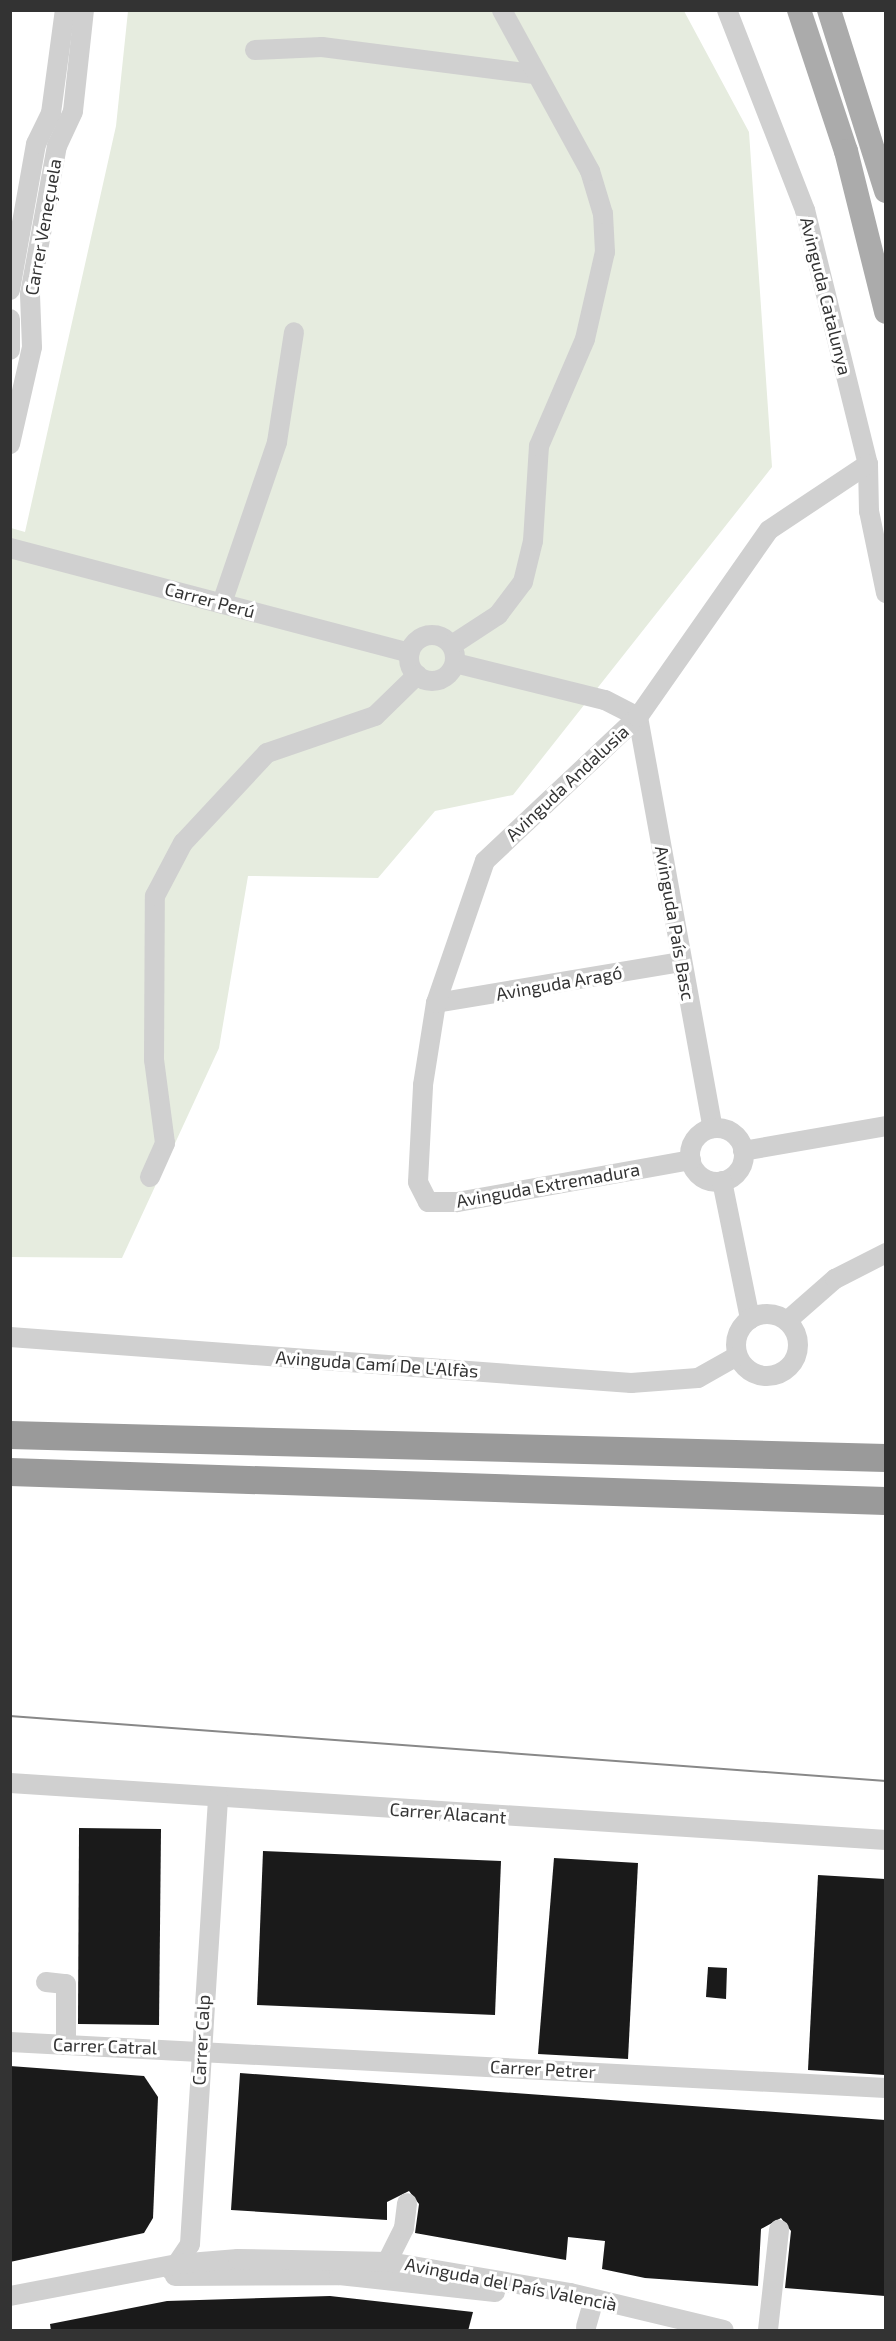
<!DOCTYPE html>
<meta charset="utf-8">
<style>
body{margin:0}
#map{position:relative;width:896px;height:2341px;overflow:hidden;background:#fff;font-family:"Exo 2",sans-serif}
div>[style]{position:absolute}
.green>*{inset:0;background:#e6ecdf}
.building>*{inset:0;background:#1a1a1a}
.minor>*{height:20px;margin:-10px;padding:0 10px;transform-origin:10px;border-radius:10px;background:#d0d0d0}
.minor>.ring{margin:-10px;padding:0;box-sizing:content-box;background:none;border:20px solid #d0d0d0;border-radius:50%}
.major>*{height:24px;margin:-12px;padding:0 12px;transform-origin:12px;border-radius:12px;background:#ababab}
.highway>*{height:28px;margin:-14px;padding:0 14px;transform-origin:14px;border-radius:14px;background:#9a9a9a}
.tram>*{height:1.5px;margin:-0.75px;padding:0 0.75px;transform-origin:0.75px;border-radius:0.75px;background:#888}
span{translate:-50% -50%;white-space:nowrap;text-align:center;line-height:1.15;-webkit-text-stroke:6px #fff;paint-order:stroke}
.street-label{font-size:18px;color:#333}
.frame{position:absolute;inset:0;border:12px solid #333;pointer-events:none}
</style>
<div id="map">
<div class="green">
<i style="clip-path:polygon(128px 11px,684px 11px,749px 132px,772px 467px,513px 795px,435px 811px,378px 878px,248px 876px,219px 1048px,122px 1258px,11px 1257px,11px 528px,25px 532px,116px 126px)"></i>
</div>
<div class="building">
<i style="clip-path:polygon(79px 1828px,161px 1829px,159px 2025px,78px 2024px)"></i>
<i style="clip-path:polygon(263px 1851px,501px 1861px,495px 2015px,257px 2005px)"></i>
<i style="clip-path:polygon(554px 1858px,638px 1863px,628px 2059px,538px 2054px)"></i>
<i style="clip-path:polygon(818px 1875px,885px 1879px,885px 2075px,808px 2070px)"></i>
<i style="clip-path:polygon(708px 1967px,727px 1968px,726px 1999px,706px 1997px)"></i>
<i style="clip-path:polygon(10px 2066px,144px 2076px,158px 2097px,153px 2218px,144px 2233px,10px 2262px)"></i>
<i style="clip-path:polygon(240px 2073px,885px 2120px,885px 2296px,785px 2288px,791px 2231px,781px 2218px,761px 2229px,758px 2286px,645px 2278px,602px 2269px,605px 2241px,568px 2237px,566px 2260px,415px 2233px,419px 2204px,409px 2191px,387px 2202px,387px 2220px,231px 2210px)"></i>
<i style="clip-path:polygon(330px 2296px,473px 2312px,468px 2331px,51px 2331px,50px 2324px,167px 2301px)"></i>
</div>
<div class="minor">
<i style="left:727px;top:10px;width:215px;rotate:68.7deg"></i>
<i style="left:805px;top:210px;width:262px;rotate:76.1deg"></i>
<i style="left:868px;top:464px;width:47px;rotate:88.8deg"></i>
<i style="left:869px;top:511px;width:84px;rotate:78.3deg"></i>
<i style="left:255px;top:50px;width:67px;rotate:-2.6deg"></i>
<i style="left:322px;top:47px;width:214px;rotate:7.3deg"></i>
<i style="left:10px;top:290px;width:148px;rotate:-79.9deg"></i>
<i style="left:36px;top:144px;width:34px;rotate:-64deg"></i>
<i style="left:51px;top:113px;width:104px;rotate:-82.3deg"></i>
<i style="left:10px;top:319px;width:31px;rotate:90deg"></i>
<i style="left:10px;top:444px;width:99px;rotate:-77.2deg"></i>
<i style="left:32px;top:347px;width:53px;rotate:-92.2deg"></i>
<i style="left:30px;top:294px;width:150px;rotate:-79.7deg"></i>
<i style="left:57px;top:146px;width:38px;rotate:-65deg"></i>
<i style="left:73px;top:111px;width:102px;rotate:-83.8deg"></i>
<i style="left:10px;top:548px;width:413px;rotate:14.7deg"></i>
<i style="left:222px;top:603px;width:170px;rotate:-71.1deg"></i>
<i style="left:277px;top:442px;width:111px;rotate:-81.2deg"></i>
<i class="ring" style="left:409px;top:635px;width:26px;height:26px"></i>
<i style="left:452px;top:645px;width:55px;rotate:-33.1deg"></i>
<i style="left:498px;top:615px;width:41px;rotate:-52.9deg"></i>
<i style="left:523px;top:582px;width:42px;rotate:-76.3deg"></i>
<i style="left:533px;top:541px;width:95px;rotate:-86.4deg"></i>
<i style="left:539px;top:446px;width:116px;rotate:-66.7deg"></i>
<i style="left:585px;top:339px;width:89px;rotate:-77.1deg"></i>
<i style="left:605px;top:252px;width:38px;rotate:-93deg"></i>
<i style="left:603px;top:214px;width:45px;rotate:-106.8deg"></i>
<i style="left:590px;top:171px;width:183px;rotate:-118.7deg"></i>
<i style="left:455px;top:663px;width:154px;rotate:13.9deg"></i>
<i style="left:605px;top:700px;width:37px;rotate:27deg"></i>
<i style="left:638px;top:717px;width:418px;rotate:79.7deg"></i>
<i style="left:436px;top:1003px;width:249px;rotate:-9.5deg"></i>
<i class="ring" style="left:690px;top:1128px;width:34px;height:34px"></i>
<i style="left:743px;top:1151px;width:145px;rotate:-9.9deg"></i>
<i style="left:691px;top:1160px;width:238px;rotate:169.8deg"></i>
<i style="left:457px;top:1202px;width:29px;rotate:180deg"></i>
<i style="left:428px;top:1202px;width:22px;rotate:-117deg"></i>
<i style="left:418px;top:1182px;width:97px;rotate:-87deg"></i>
<i style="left:423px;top:1085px;width:83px;rotate:-81deg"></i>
<i style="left:436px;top:1003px;width:150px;rotate:-71deg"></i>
<i style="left:485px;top:861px;width:210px;rotate:-43.3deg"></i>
<i style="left:638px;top:717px;width:228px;rotate:-55deg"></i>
<i style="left:769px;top:530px;width:119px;rotate:-33.7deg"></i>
<i style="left:150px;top:1177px;width:37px;rotate:-66deg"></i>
<i style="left:165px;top:1143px;width:84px;rotate:-97.5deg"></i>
<i style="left:154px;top:1060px;width:164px;rotate:-89.7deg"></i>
<i style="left:155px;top:896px;width:60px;rotate:-62.2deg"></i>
<i style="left:183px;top:843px;width:123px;rotate:-47deg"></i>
<i style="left:267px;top:753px;width:114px;rotate:-18.9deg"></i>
<i style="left:375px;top:716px;width:59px;rotate:-44.3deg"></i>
<i style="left:722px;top:1181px;width:141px;rotate:78.5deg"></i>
<i class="ring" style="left:736px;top:1314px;width:42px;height:42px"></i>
<i style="left:787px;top:1321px;width:64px;rotate:-41.2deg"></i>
<i style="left:835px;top:1279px;width:57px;rotate:-27deg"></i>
<i style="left:10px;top:1337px;width:623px;rotate:4.24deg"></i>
<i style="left:631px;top:1383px;width:67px;rotate:-4.3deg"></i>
<i style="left:698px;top:1378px;width:45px;rotate:-29.4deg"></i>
<i style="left:10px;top:1783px;width:878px;rotate:3.72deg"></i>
<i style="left:46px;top:1982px;width:20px;rotate:6deg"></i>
<i style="left:66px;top:1984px;width:61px;rotate:90deg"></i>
<i style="left:10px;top:2042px;width:877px;rotate:3.01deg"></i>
<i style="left:383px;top:2270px;width:47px;rotate:-63.4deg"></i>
<i style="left:404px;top:2228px;width:25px;rotate:-83deg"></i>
<i style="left:172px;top:2271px;width:32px;rotate:-56deg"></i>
<i style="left:190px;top:2244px;width:448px;rotate:-86.4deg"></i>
<i style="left:175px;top:2276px;width:164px;rotate:-0.3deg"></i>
<i style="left:339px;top:2275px;width:157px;rotate:6.2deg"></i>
<i style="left:10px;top:2296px;width:170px;rotate:-10.8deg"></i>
<i style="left:177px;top:2264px;width:61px;rotate:-4.7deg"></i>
<i style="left:238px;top:2259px;width:151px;rotate:1.1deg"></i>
<i style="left:389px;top:2262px;width:184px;rotate:9.7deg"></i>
<i style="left:570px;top:2293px;width:158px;rotate:13.5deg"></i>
<i style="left:586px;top:2327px;width:18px;rotate:-74deg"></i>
<i style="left:768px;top:2330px;width:101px;rotate:-83.7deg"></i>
</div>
<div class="major">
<i style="left:799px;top:10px;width:149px;rotate:71.6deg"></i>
<i style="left:846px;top:151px;width:166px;rotate:76deg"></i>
<i style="left:829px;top:10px;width:190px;rotate:72.5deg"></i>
</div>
<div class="highway">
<i style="left:10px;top:1435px;width:876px;rotate:1.5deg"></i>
<i style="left:10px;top:1472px;width:876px;rotate:1.9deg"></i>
</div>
<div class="tram">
<i style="left:10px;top:1716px;width:878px;rotate:4.24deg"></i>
</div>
<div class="street-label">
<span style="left:43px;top:227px;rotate:-80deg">Carrer Veneçuela</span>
<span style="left:826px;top:296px;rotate:76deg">Avinguda Catalunya</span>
<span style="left:210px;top:600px;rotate:15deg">Carrer Perú</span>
<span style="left:567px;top:783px;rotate:-43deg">Avinguda Andalusia</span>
<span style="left:675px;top:923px;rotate:80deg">Avinguda País Basc</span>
<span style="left:559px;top:983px;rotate:-10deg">Avinguda Aragó</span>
<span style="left:548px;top:1185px;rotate:-10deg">Avinguda Extremadura</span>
<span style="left:377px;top:1364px;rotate:4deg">Avinguda Camí De L'Alfàs</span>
<span style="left:448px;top:1813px;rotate:4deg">Carrer Alacant</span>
<span style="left:201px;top:2040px;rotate:-87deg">Carrer Calp</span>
<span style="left:105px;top:2046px;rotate:2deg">Carrer Catral</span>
<span style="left:543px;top:2069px;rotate:3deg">Carrer Petrer</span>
<span style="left:511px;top:2284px;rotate:11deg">Avinguda del País Valencià</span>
</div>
<div class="frame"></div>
</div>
